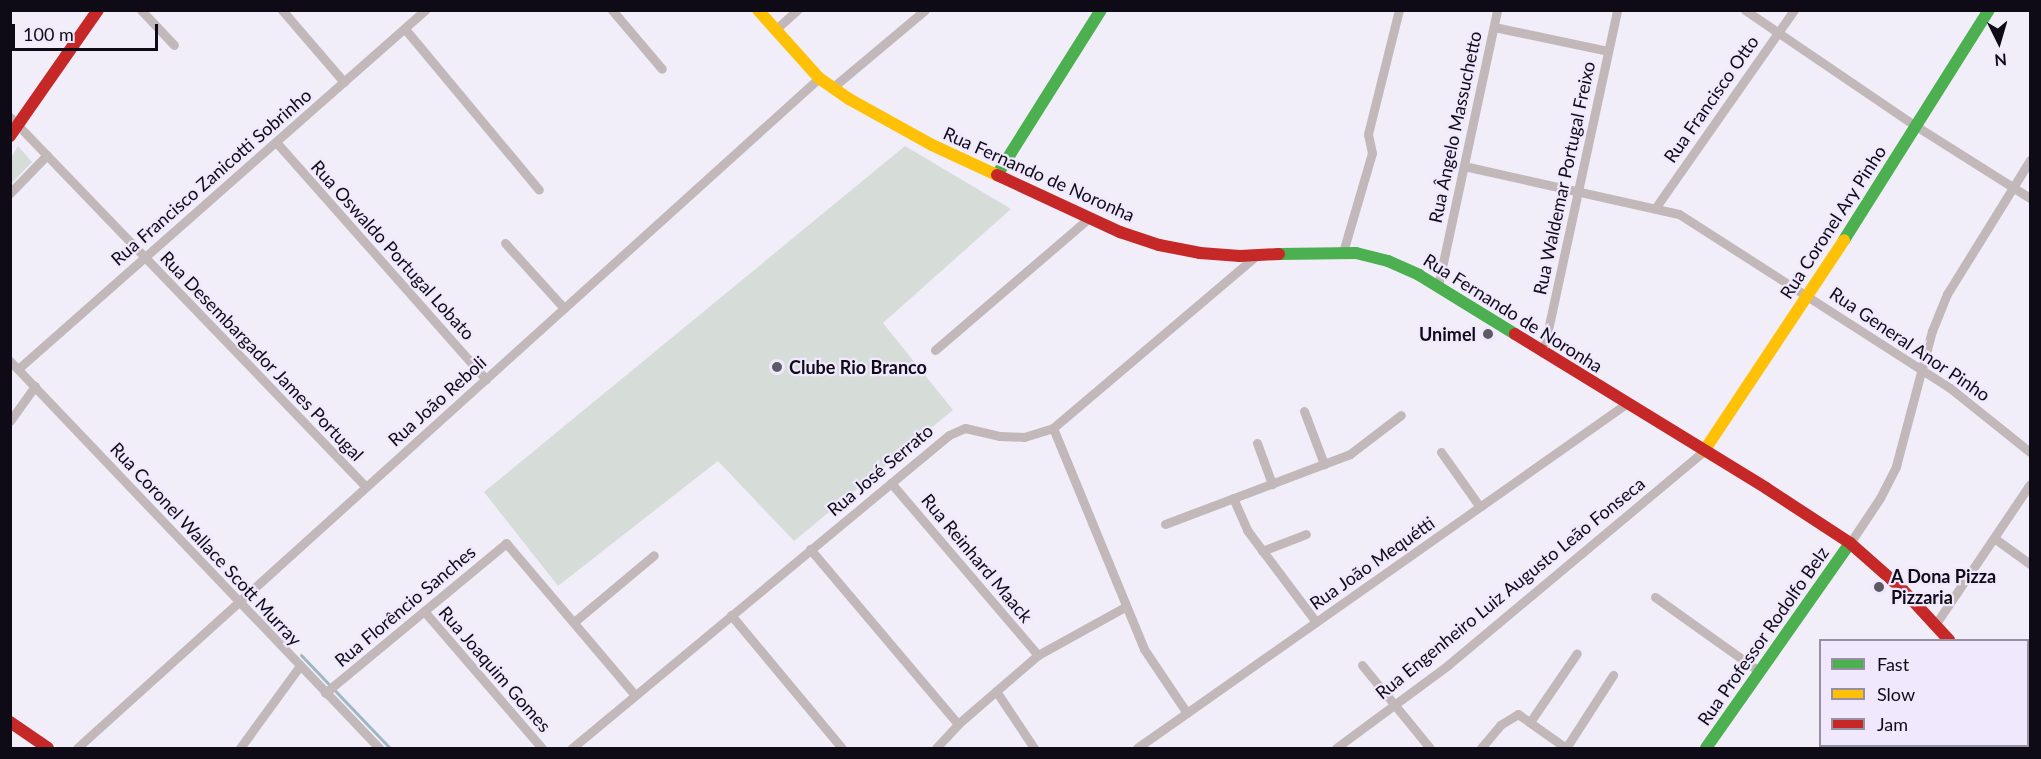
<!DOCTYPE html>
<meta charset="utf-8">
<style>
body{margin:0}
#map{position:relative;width:2041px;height:759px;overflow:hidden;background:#f1eef9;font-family:Lato,sans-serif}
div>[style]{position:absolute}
.green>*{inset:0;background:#d6ddd9}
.stream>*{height:3px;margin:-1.5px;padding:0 1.5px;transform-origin:1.5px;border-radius:1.5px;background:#9fb7c2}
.street>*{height:9px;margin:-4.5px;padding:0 4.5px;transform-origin:4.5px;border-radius:4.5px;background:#c3b8b9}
.fast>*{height:12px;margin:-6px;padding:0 6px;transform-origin:6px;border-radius:6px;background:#4caf50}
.slow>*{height:12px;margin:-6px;padding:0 6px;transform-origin:6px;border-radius:6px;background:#ffc107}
.jam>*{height:12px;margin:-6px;padding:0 6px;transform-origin:6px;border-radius:6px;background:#c62828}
.dots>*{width:16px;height:16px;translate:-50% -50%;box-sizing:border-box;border:3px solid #f0e9fe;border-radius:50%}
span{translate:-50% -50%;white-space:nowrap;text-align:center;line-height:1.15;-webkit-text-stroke:4.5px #f0e9fe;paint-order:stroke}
.street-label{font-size:18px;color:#0f0b16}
.poi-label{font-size:18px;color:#0f0b16;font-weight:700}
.right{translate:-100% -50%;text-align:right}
.left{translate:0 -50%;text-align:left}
.frame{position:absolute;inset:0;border:12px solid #0f0b16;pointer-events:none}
.legend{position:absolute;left:1819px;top:639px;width:210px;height:108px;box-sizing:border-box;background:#f0e9fe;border:2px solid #9690a1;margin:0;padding:8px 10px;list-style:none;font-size:18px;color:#0f0b16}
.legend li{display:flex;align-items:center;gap:12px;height:30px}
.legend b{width:30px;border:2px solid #9690a1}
.north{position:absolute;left:1969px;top:12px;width:60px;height:60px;-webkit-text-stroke:4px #f0e9fe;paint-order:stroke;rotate:175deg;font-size:16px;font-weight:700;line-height:24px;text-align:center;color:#0f0b16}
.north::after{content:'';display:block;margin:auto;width:21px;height:27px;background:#0f0b16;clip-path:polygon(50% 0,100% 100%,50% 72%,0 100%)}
.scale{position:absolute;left:12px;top:24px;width:146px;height:27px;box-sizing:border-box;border:3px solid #0f0b16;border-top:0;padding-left:8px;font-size:18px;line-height:21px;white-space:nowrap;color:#0f0b16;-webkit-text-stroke:4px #f0e9fe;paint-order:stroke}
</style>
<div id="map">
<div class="green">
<i style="clip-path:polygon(18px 146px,32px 162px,11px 184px,11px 158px)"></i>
<i style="clip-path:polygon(905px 146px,1011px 209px,883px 323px,953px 410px,794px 541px,718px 461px,558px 586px,484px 492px)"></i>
</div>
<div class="stream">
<i style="left:301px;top:655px;width:129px;rotate:46.3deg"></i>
</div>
<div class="street">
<i style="left:141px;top:10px;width:48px;rotate:46.7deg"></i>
<i style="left:282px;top:10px;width:95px;rotate:49.3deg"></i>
<i style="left:612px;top:10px;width:77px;rotate:49.7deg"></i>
<i style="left:1745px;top:10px;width:207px;rotate:34.2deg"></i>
<i style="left:1916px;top:126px;width:135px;rotate:32.3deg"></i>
<i style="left:1494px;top:27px;width:116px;rotate:11.9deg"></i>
<i style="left:405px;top:29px;width:209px;rotate:50.2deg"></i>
<i style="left:775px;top:30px;width:30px;rotate:-42deg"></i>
<i style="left:832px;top:88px;width:121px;rotate:-40deg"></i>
<i style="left:10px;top:117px;width:513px;rotate:46.1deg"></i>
<i style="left:276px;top:142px;width:317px;rotate:48.5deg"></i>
<i style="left:1464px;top:166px;width:220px;rotate:12.6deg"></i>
<i style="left:1679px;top:214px;width:322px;rotate:32.7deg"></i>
<i style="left:1950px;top:388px;width:102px;rotate:38.7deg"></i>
<i style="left:10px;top:193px;width:53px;rotate:-45.8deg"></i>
<i style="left:1656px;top:207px;width:241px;rotate:-55deg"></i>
<i style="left:505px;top:243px;width:88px;rotate:47.8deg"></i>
<i style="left:1343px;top:252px;width:103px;rotate:-73.7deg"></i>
<i style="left:1372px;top:153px;width:19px;rotate:-102deg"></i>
<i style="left:1368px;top:134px;width:128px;rotate:-76deg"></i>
<i style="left:1438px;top:286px;width:282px;rotate:-77.9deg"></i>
<i style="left:935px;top:350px;width:203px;rotate:-40.6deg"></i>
<i style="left:1543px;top:353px;width:351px;rotate:-77.8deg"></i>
<i style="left:10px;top:361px;width:535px;rotate:46.36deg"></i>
<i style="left:18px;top:369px;width:543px;rotate:-41.41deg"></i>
<i style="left:1304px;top:411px;width:57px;rotate:69.3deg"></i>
<i style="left:10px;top:421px;width:43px;rotate:-54.5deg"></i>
<i style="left:1053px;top:428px;width:239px;rotate:67.6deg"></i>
<i style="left:1144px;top:649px;width:77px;rotate:56.1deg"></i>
<i style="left:1257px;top:443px;width:44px;rotate:69.9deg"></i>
<i style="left:1441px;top:452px;width:67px;rotate:54.7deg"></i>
<i style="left:891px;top:483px;width:226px;rotate:49.5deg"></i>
<i style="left:1233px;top:498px;width:35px;rotate:66deg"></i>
<i style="left:1247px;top:530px;width:115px;rotate:53.1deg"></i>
<i style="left:1165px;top:524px;width:198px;rotate:-20.7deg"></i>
<i style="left:1350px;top:454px;width:64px;rotate:-37.4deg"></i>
<i style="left:1994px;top:538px;width:44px;rotate:35.8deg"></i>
<i style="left:1850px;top:543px;width:54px;rotate:-56.3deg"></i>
<i style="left:1880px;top:498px;width:36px;rotate:-63deg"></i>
<i style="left:1896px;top:466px;width:140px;rotate:-75.1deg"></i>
<i style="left:1932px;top:331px;width:40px;rotate:-68deg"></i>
<i style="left:1947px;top:294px;width:158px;rotate:-58.2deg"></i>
<i style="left:810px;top:549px;width:229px;rotate:49.8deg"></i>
<i style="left:1262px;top:551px;width:47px;rotate:-21.1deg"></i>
<i style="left:1655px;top:597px;width:129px;rotate:35.5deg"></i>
<i style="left:424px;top:611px;width:181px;rotate:49.3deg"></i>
<i style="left:731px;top:615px;width:173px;rotate:50.2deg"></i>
<i style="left:574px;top:622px;width:104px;rotate:-39.9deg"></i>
<i style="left:1935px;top:625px;width:170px;rotate:-56deg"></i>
<i style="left:1362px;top:665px;width:107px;rotate:50.7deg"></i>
<i style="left:996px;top:691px;width:69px;rotate:56.3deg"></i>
<i style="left:325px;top:693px;width:235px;rotate:-39.6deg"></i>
<i style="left:506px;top:543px;width:199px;rotate:49.7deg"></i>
<i style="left:1530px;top:722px;width:83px;rotate:-55.7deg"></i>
<i style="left:1962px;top:746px;width:4px;rotate:34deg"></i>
<i style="left:77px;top:748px;width:1000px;rotate:-42.08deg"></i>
<i style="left:240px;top:748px;width:100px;rotate:-53.9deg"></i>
<i style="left:572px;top:748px;width:490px;rotate:-39.7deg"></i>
<i style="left:949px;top:435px;width:17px;rotate:-24deg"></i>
<i style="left:965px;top:428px;width:35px;rotate:13deg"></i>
<i style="left:999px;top:436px;width:25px;rotate:2deg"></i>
<i style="left:1024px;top:437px;width:30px;rotate:-17deg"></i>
<i style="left:1053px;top:428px;width:267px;rotate:-40.3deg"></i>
<i style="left:936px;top:748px;width:33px;rotate:-47deg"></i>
<i style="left:958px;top:724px;width:106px;rotate:-40.8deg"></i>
<i style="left:1038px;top:655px;width:99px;rotate:-28.9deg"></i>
<i style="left:1137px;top:748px;width:598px;rotate:-35.13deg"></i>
<i style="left:1336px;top:748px;width:139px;rotate:-36.5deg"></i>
<i style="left:1448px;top:665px;width:334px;rotate:-39.9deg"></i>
<i style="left:1481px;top:748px;width:30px;rotate:-50deg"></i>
<i style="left:1500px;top:725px;width:21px;rotate:-31deg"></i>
<i style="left:1518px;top:714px;width:59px;rotate:35.3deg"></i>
<i style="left:1566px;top:748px;width:87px;rotate:-57.2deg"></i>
<i style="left:1938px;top:748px;width:3px;rotate:-45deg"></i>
</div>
<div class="fast">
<i style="left:997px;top:175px;width:195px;rotate:-57.8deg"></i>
<i style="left:1844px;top:240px;width:272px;rotate:-57.8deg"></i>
<i style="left:1279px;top:254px;width:77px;rotate:-0.7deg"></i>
<i style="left:1356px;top:253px;width:33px;rotate:14deg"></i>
<i style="left:1388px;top:261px;width:34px;rotate:24deg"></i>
<i style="left:1419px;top:275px;width:113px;rotate:31.6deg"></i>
<i style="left:1706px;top:748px;width:251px;rotate:-54.9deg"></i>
</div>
<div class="slow">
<i style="left:758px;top:10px;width:91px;rotate:48.1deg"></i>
<i style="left:819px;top:78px;width:37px;rotate:35deg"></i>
<i style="left:849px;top:99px;width:95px;rotate:29deg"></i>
<i style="left:932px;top:145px;width:72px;rotate:24.8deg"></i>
<i style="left:1704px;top:451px;width:253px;rotate:-56.4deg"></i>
</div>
<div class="jam">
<i style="left:10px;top:136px;width:154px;rotate:-55.1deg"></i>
<i style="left:997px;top:175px;width:136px;rotate:24.9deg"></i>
<i style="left:1120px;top:232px;width:41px;rotate:18.4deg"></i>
<i style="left:1159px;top:245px;width:42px;rotate:11deg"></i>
<i style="left:1200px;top:253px;width:40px;rotate:4.3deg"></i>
<i style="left:1240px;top:256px;width:39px;rotate:-3deg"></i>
<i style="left:1515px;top:334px;width:294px;rotate:31.5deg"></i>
<i style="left:1766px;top:488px;width:100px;rotate:33.2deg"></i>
<i style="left:1850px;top:543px;width:68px;rotate:41.4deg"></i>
<i style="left:1901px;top:588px;width:71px;rotate:47.3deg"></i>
<i style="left:10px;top:722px;width:46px;rotate:34.4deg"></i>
<i style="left:2028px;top:731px;width:4px;rotate:56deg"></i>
</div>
<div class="dots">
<i style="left:1488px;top:334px;background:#5e5a65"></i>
<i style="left:777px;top:367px;background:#5e5a65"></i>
<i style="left:1879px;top:587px;background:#5e5a65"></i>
</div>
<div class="street-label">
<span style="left:1711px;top:99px;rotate:-55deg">Rua Francisco Otto</span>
<span style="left:1455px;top:127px;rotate:-78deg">Rua Ângelo Massuchetto</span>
<span style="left:1039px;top:174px;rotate:24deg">Rua Fernando de Noronha</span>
<span style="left:211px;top:177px;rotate:-41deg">Rua Francisco Zanicotti Sobrinho</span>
<span style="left:1564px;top:178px;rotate:-78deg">Rua Waldemar Portugal Freixo</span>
<span style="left:1833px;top:222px;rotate:-57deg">Rua Coronel Ary Pinho</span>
<span style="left:393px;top:250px;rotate:48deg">Rua Oswaldo Portugal Lobato</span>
<span style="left:1513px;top:313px;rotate:32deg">Rua Fernando de Noronha</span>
<span style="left:1910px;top:344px;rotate:34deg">Rua General Anor Pinho</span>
<span style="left:262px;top:356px;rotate:46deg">Rua Desembargador James Portugal</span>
<span style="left:437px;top:401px;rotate:-42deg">Rua João Reboli</span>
<span style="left:880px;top:470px;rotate:-40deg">Rua José Serrato</span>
<span style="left:206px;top:544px;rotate:47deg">Rua Coronel Wallace Scott Murray</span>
<span style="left:977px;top:558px;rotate:50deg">Rua Reinhard Maack</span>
<span style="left:1372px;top:563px;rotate:-35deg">Rua João Mequétti</span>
<span style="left:1510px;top:588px;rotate:-39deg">Rua Engenheiro Luiz Augusto Leão Fonseca</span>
<span style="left:405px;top:606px;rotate:-40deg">Rua Florêncio Sanches</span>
<span style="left:1763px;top:636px;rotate:-55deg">Rua Professor Rodolfo Belz</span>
<span style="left:495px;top:669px;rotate:49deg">Rua Joaquim Gomes</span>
</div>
<div class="poi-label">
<span class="right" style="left:1476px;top:334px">Unimel</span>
<span class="left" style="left:789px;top:367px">Clube Rio Branco</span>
<span class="left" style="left:1891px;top:587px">A Dona Pizza<br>Pizzaria</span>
</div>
<div class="frame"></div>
<ul class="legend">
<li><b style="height:8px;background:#4caf50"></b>Fast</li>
<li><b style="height:8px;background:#ffc107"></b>Slow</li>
<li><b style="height:8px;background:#c62828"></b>Jam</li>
</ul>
<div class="north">N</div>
<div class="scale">100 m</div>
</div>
